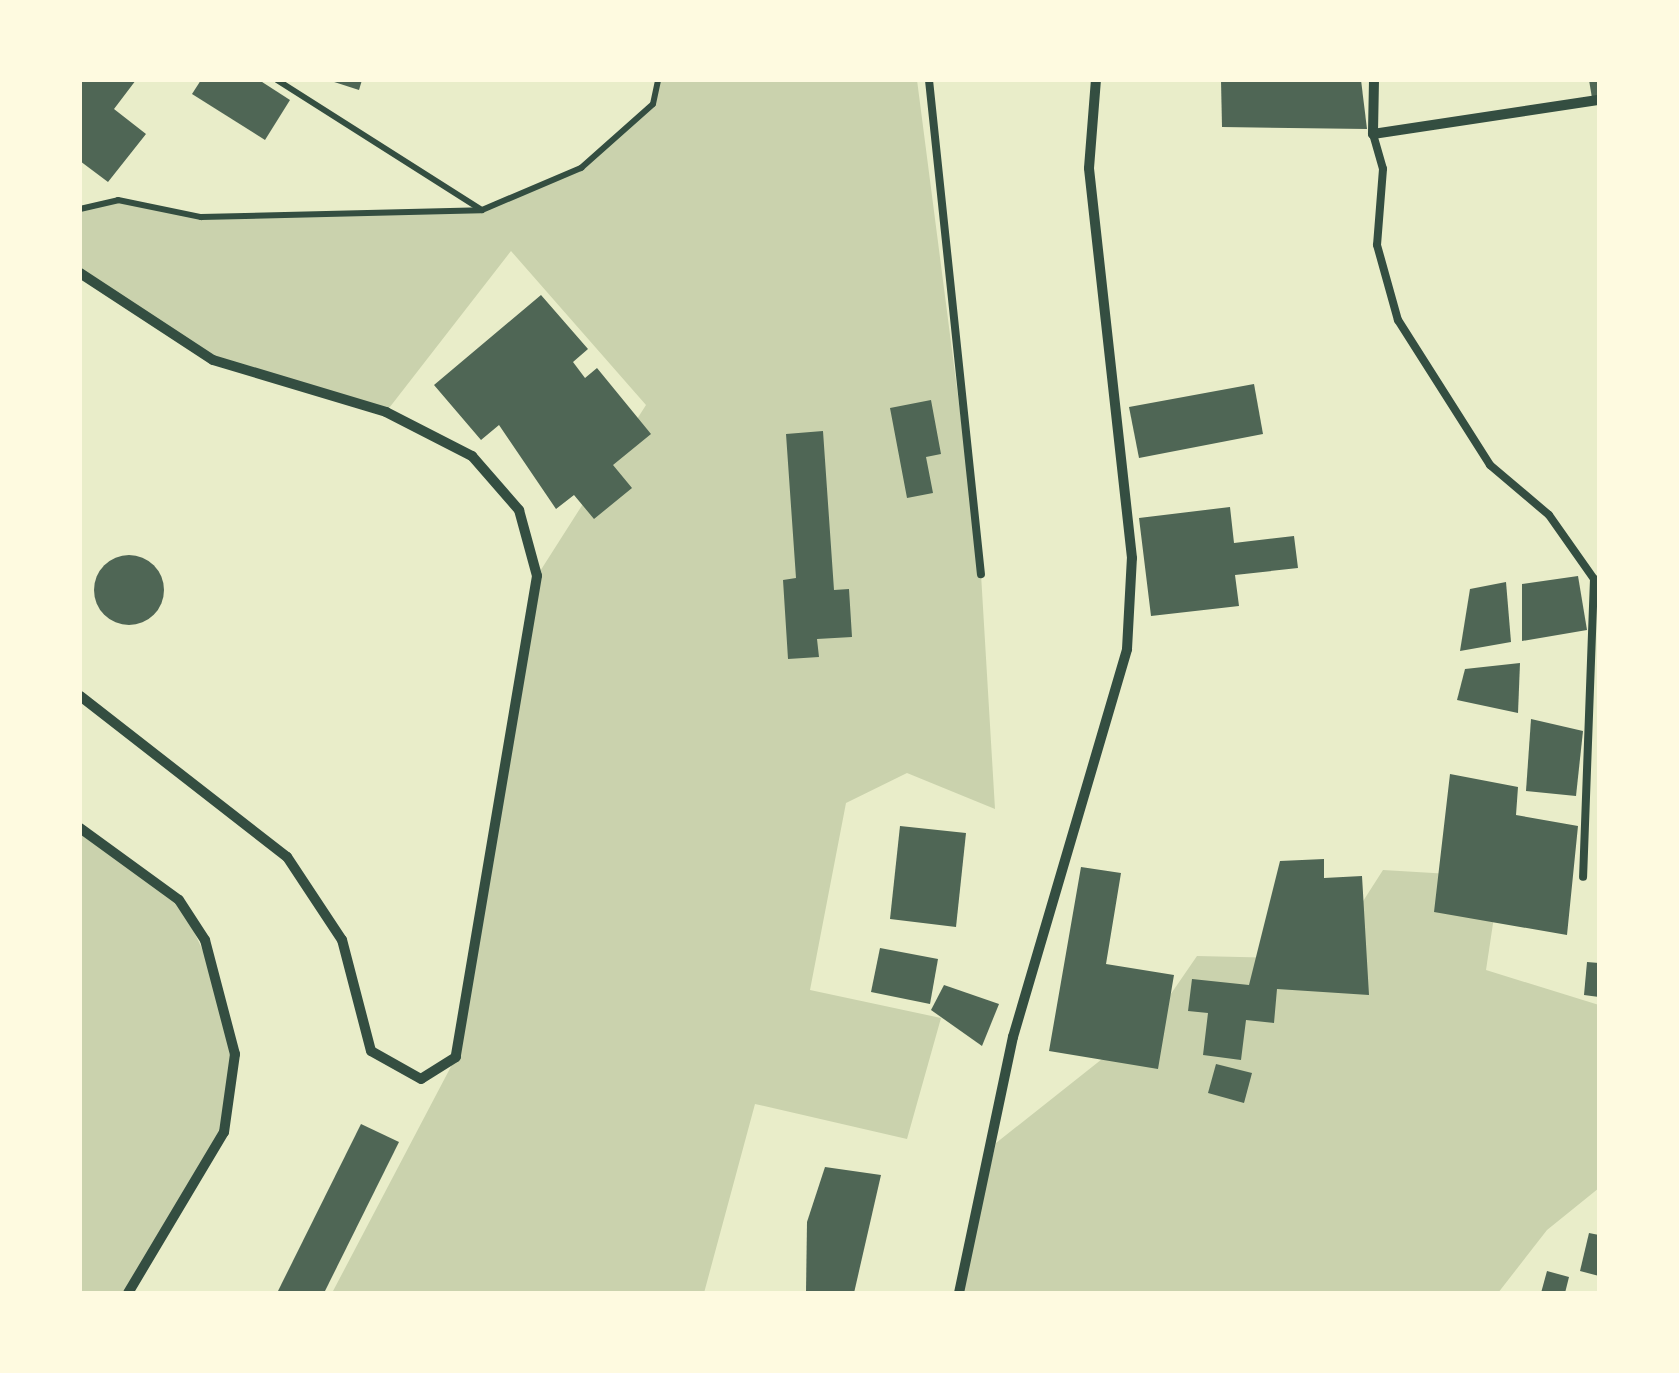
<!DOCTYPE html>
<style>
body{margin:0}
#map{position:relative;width:1679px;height:1373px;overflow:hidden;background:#e9edc9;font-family:"Crimson Pro",serif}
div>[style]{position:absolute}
.green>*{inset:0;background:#cad2ad}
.building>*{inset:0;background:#4f6655}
.round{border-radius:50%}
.path>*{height:6px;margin:-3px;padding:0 3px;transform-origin:3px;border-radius:3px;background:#344e41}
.service>*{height:8px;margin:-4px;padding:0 4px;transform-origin:4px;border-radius:4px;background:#344e41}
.minor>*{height:10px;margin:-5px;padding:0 5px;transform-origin:5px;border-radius:5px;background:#344e41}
span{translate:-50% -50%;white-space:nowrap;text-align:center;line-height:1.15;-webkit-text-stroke:9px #fefae0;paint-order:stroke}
.frame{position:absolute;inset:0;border:82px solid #fefae0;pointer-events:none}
</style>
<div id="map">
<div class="green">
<i style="clip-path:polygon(658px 80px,917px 80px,981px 574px,995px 809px,907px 773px,846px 803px,810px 990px,941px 1018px,907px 1139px,755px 1104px,704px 1293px,332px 1293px,456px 1057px,537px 576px,646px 405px,511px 251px,386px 412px,213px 360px,80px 273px,80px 209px,118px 200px,201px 217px,482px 210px,581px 168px,652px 105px)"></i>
<i style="clip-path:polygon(80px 828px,179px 900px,220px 987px,235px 1054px,224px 1132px,128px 1293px,80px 1293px)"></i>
<i style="clip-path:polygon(1383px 870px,1500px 877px,1486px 970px,1599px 1005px,1599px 1188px,1547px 1230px,1498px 1293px,959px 1293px,996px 1143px,1155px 1017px,1197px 956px,1326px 959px)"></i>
</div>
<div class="building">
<i style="clip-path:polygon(80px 80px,136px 80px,114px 109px,146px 134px,108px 182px,80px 161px)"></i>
<i style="clip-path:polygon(201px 80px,259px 80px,290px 100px,265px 140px,192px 94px)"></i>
<i style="clip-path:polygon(328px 80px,362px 80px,359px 90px)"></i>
<i style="clip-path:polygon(1221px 80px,1361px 80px,1367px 129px,1222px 127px)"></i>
<i style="clip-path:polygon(1589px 80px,1599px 80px,1599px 97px,1592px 98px)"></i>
<i style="clip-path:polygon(541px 295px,588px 349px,573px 362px,585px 378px,597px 368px,651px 434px,613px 465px,632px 488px,594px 519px,574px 495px,556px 509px,499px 425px,481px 440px,434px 385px)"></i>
<i style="clip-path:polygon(1254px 384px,1263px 434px,1139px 458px,1129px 407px)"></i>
<i style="clip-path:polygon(931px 400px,941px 454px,926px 457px,933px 493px,907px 498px,890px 408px)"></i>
<i style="clip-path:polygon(823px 431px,834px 590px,849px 589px,852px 637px,817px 639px,819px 657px,788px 659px,783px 580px,796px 578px,786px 434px)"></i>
<i style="clip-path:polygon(1230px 507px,1234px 543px,1294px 536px,1298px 568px,1235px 575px,1239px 606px,1151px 616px,1139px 518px)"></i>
<i class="round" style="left:94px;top:555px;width:70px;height:70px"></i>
<i style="clip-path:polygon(1578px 576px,1587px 630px,1522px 641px,1522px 584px)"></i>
<i style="clip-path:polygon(1506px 582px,1511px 642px,1460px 651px,1470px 589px)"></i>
<i style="clip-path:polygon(1520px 663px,1518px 713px,1457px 700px,1465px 669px)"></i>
<i style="clip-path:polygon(1531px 719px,1583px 731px,1576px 796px,1526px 791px)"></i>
<i style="clip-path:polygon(1450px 774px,1518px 787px,1516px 815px,1578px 826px,1567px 935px,1434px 912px)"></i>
<i style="clip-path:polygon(900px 826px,966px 833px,956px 927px,890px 919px)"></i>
<i style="clip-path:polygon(1324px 859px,1324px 878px,1362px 876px,1369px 995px,1277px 989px,1274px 1023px,1246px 1020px,1241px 1060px,1203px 1055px,1208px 1013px,1188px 1011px,1192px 979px,1249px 985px,1280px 861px)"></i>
<i style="clip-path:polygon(1081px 867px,1121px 873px,1106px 964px,1174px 975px,1158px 1069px,1049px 1051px)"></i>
<i style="clip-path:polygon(880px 948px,938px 959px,930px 1004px,871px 992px)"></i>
<i style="clip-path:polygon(1587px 962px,1599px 963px,1599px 997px,1584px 995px)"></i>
<i style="clip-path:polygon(944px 985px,999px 1004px,982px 1046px,931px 1010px)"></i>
<i style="clip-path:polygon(1216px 1064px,1252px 1073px,1244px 1103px,1208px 1093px)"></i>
<i style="clip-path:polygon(361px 1124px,399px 1142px,324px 1293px,277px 1293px)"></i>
<i style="clip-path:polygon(825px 1167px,881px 1175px,854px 1293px,806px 1293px,807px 1222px)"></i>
<i style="clip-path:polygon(1589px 1233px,1599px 1235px,1599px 1276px,1580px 1271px)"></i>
<i style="clip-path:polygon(1547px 1271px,1569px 1277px,1565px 1293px,1541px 1293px)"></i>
</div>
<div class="path">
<i style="left:277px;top:80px;width:243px;rotate:32.4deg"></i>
<i style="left:482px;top:210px;width:108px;rotate:-23deg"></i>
<i style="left:581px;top:168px;width:96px;rotate:-41.6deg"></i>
<i style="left:653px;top:104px;width:25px;rotate:-78deg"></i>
<i style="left:80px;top:209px;width:39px;rotate:-13deg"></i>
<i style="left:118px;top:200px;width:85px;rotate:11.6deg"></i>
<i style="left:201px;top:217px;width:280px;rotate:-1.4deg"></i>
</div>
<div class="service">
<i style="left:929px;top:80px;width:497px;rotate:84deg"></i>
<i style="left:1373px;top:134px;width:36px;rotate:74deg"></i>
<i style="left:1383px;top:169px;width:76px;rotate:94.5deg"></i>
<i style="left:1377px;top:245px;width:78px;rotate:74.4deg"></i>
<i style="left:1398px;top:320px;width:172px;rotate:57.6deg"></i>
<i style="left:1490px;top:465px;width:77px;rotate:40.3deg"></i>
<i style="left:1549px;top:515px;width:78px;rotate:54.9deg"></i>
<i style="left:1594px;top:579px;width:298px;rotate:92.1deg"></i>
</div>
<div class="minor">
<i style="left:1374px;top:80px;width:54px;rotate:91.1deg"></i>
<i style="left:1373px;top:134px;width:229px;rotate:-8.6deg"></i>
<i style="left:80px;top:273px;width:159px;rotate:33.2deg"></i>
<i style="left:213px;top:360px;width:181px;rotate:16.7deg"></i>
<i style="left:386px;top:412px;width:97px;rotate:27.1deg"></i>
<i style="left:472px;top:456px;width:72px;rotate:49deg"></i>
<i style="left:519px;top:510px;width:68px;rotate:74.7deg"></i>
<i style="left:537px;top:576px;width:488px;rotate:99.6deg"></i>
<i style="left:456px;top:1057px;width:41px;rotate:147.8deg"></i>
<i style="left:421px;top:1079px;width:57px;rotate:-150.8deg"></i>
<i style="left:371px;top:1051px;width:115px;rotate:-104.6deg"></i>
<i style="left:342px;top:940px;width:100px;rotate:-123.5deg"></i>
<i style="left:287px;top:857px;width:262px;rotate:-142.1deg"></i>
<i style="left:80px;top:828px;width:122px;rotate:36deg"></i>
<i style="left:179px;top:900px;width:48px;rotate:57deg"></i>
<i style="left:205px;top:940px;width:118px;rotate:75.3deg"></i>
<i style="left:235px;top:1054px;width:79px;rotate:98deg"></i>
<i style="left:224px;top:1132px;width:187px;rotate:120.8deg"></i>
<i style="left:959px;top:1293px;width:262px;rotate:-78.1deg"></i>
<i style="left:1013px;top:1037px;width:404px;rotate:-73.6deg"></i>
<i style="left:1127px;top:649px;width:91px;rotate:-86.9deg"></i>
<i style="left:1132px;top:558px;width:392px;rotate:-96.3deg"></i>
<i style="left:1089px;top:168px;width:88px;rotate:-85.5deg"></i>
</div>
<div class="frame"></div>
</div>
